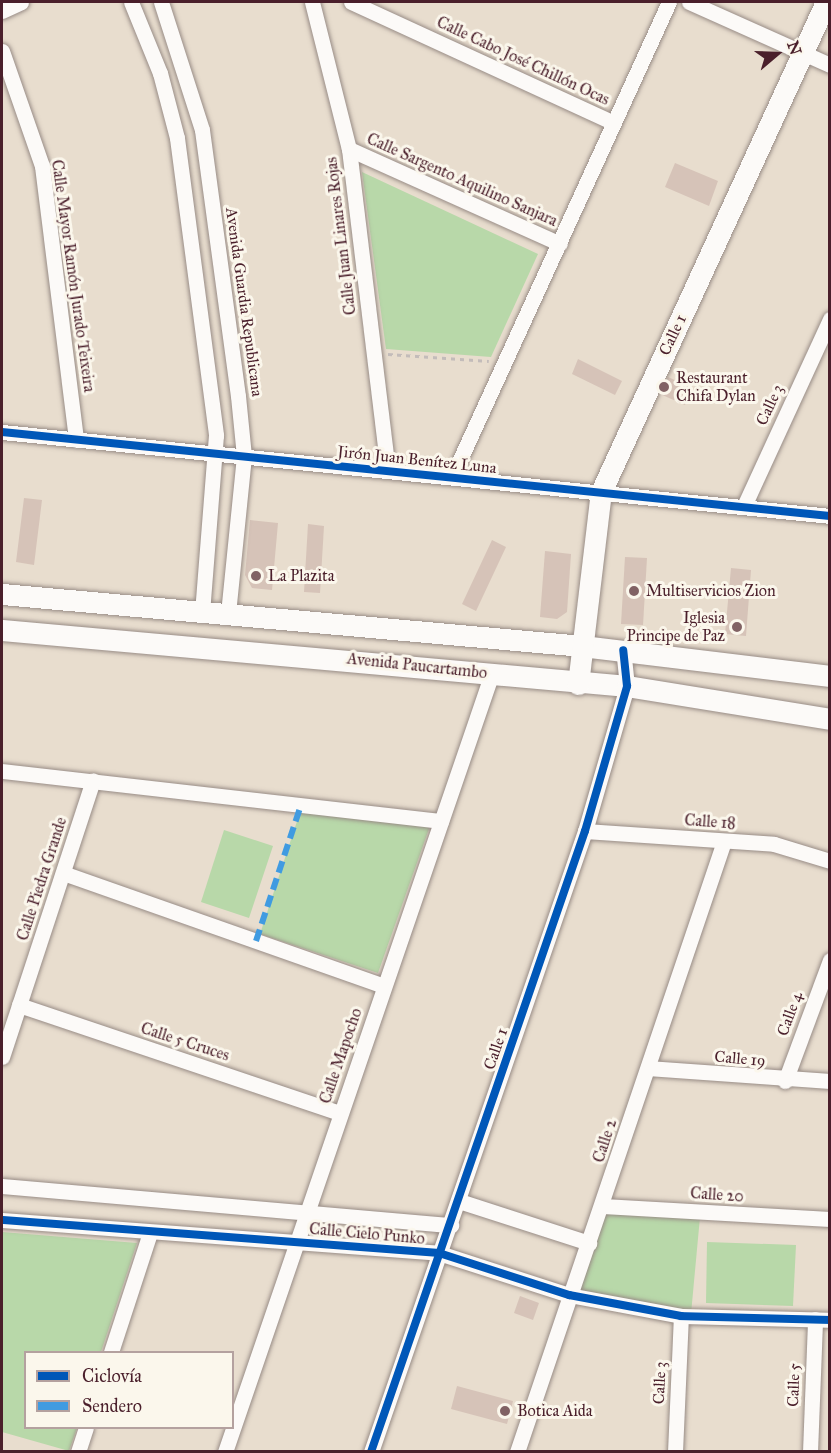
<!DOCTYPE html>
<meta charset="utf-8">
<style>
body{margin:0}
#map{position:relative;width:831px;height:1453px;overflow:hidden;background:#e8ddce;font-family:"IM FELL Great Primer",serif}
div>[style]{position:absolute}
.green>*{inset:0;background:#b8d8a9}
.building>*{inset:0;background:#d6c3b8}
.path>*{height:3px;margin-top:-1.5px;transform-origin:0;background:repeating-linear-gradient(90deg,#c3bcba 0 4.5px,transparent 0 9px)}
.roads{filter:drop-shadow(0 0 2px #988c86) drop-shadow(0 0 2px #988c86)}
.street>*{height:15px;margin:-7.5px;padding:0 7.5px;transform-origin:7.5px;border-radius:7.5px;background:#fcfaf8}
.secondary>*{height:21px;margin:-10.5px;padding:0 10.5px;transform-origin:10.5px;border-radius:10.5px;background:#fcfaf8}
.quiet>*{height:6px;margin-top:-3px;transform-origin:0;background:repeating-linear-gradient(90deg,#409be1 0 12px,transparent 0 18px)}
.cycleway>*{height:8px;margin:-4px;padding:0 4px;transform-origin:4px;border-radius:4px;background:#0057b8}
.dots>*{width:16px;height:16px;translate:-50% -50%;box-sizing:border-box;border:3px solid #fbf7ec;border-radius:50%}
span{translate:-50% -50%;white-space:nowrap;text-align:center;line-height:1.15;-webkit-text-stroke:6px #fbf7ec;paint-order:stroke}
.street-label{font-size:16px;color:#4a1f2b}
.poi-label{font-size:16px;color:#4a1f2b}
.left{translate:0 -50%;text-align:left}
.right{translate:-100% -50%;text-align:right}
.frame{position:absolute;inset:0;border:3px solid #4a1f2b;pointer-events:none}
.legend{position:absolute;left:24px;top:1351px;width:210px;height:78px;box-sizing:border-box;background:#fbf7ec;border:2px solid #b4a19f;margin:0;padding:8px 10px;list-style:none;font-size:18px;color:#4a1f2b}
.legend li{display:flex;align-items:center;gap:12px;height:30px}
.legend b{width:30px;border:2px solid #b4a19f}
.north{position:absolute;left:747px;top:24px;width:60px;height:60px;-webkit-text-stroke:4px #fbf7ec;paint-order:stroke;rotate:71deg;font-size:16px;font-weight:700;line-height:24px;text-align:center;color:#4a1f2b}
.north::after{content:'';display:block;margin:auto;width:21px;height:27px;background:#4a1f2b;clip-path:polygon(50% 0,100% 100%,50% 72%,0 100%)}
</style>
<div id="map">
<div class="green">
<i style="clip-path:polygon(362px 172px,538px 254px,491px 357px,386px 349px)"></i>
<i style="clip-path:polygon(301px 809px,430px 826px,378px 973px,260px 934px)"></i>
<i style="clip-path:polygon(224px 830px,273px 846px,249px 918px,201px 902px)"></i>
<i style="clip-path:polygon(605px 1211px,700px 1217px,691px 1314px,577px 1299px)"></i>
<i style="clip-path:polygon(2px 1232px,137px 1243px,101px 1352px,26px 1352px,26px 1428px,77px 1428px,69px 1451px,2px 1432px)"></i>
<i style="clip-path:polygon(707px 1242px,796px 1245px,793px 1306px,706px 1303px)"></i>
</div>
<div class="building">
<i style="clip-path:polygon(675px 163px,718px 181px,709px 206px,665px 187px)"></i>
<i style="clip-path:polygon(578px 359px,622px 381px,615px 395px,572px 374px)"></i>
<i style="clip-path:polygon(668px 377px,692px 388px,685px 405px,660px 394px)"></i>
<i style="clip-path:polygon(24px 498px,42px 500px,34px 565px,16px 562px)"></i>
<i style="clip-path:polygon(250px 520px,278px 523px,272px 590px,252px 588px,245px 575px)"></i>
<i style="clip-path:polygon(308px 524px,324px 526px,320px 593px,304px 592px)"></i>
<i style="clip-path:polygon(492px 540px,506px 547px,476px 611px,462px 604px)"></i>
<i style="clip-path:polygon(545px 551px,571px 554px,567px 612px,557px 619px,540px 617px)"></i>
<i style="clip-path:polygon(625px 557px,647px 558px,643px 625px,621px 624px)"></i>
<i style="clip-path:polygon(731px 568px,751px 570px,746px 636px,725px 634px)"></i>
<i style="clip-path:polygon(520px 1296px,539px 1303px,533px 1320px,514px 1313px)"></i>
<i style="clip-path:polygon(457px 1386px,513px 1401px,507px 1424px,451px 1409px)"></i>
</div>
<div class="path">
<i style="left:388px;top:354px;width:101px;rotate:4deg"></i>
</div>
<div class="roads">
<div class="street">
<i style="left:131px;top:2px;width:77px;rotate:67.8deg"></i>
<i style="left:160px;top:73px;width:67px;rotate:75.3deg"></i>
<i style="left:177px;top:138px;width:300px;rotate:82.5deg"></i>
<i style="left:216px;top:435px;width:178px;rotate:94.5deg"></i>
<i style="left:161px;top:2px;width:134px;rotate:72.2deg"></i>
<i style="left:202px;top:130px;width:268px;rotate:82.3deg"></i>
<i style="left:238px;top:396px;width:60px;rotate:84.3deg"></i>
<i style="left:244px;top:456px;width:159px;rotate:95.8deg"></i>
<i style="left:312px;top:2px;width:152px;rotate:75.9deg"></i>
<i style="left:349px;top:149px;width:324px;rotate:83.1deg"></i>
<i style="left:351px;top:2px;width:289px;rotate:24.7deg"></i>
<i style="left:689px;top:2px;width:154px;rotate:24.1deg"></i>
<i style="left:2px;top:11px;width:21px;rotate:-25deg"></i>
<i style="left:2px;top:51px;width:122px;rotate:70.8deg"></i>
<i style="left:42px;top:166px;width:276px;rotate:82.9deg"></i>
<i style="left:349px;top:149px;width:231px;rotate:24.2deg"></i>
<i style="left:2px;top:432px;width:832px;rotate:5.79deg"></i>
<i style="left:452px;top:477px;width:522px;rotate:-65.45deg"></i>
<i style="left:744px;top:506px;width:206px;rotate:-65.3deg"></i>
<i style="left:2px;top:771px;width:442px;rotate:6.5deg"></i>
<i style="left:585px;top:831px;width:189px;rotate:3.9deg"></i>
<i style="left:774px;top:844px;width:59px;rotate:16.9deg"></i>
<i style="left:63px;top:873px;width:340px;rotate:19.4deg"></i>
<i style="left:19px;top:1005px;width:339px;rotate:18.6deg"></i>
<i style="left:2px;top:1057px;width:291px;rotate:-71.8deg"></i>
<i style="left:648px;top:1068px;width:182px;rotate:4.1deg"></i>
<i style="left:785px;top:1081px;width:129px;rotate:-69.6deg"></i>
<i style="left:2px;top:1186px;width:451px;rotate:5deg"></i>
<i style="left:459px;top:1201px;width:137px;rotate:17.9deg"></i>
<i style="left:603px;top:1206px;width:227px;rotate:3.3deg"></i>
<i style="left:2px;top:1220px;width:438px;rotate:4.3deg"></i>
<i style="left:439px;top:1253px;width:137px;rotate:17.9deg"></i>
<i style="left:569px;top:1295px;width:114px;rotate:10.6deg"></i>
<i style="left:681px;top:1316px;width:149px;rotate:1.5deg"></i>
<i style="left:111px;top:1352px;width:125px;rotate:-71.9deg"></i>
<i style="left:78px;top:1452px;width:25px;rotate:-72deg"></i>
<i style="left:225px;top:1452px;width:823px;rotate:-71.08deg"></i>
<i style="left:371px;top:1452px;width:657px;rotate:-70.99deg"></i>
<i style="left:585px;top:831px;width:151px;rotate:-73.8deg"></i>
<i style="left:627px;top:686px;width:36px;rotate:-96deg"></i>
<i style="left:517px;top:1452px;width:645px;rotate:-71.28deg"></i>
<i style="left:675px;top:1452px;width:136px;rotate:-87.5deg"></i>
<i style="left:810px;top:1452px;width:133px;rotate:-87.8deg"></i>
</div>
<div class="secondary">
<i style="left:2px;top:594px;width:582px;rotate:5.12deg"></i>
<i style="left:582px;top:646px;width:250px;rotate:6.9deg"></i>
<i style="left:2px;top:630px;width:628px;rotate:5.12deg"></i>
<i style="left:627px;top:686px;width:206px;rotate:9.2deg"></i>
<i style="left:578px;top:684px;width:193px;rotate:-83.2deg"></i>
<i style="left:601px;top:492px;width:539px;rotate:-65.34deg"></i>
</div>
</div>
<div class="quiet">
<i style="left:256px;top:941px;width:143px;rotate:-71.7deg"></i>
</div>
<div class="cycleway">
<i style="left:2px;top:432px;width:832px;rotate:5.79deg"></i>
<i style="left:2px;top:1220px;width:438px;rotate:4.3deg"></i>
<i style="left:439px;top:1253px;width:137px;rotate:17.9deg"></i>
<i style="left:569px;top:1295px;width:114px;rotate:10.6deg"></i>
<i style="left:681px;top:1316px;width:149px;rotate:1.5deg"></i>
<i style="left:371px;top:1452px;width:657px;rotate:-70.99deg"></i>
<i style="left:585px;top:831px;width:151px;rotate:-73.8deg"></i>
<i style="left:627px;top:686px;width:36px;rotate:-96deg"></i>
</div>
<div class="dots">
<i style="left:664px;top:387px;background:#816264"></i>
<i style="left:256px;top:576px;background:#816264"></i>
<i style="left:634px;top:591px;background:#816264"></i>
<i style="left:737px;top:627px;background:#816264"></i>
<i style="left:505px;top:1411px;background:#816264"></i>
</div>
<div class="street-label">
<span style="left:523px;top:61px;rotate:25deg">Calle Cabo José Chillón Ocas</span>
<span style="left:462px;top:180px;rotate:24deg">Calle Sargento Aquilino Sanjara</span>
<span style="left:341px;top:236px;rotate:-97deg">Calle Juan Linares Rojas</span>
<span style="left:73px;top:276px;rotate:82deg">Calle Mayor Ramón Jurado Teixeira</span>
<span style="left:244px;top:302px;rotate:82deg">Avenida Guardia Republicana</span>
<span style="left:673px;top:335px;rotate:-65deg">Calle 1</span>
<span style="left:770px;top:405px;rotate:-65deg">Calle 3</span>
<span style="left:417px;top:460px;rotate:6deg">Jirón Juan Benítez Luna</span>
<span style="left:417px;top:666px;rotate:6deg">Avenida Paucartambo</span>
<span style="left:710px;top:822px;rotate:4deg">Calle 18</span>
<span style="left:42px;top:879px;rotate:-72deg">Calle Piedra Grande</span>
<span style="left:790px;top:1014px;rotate:-70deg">Calle 4</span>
<span style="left:185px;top:1042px;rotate:18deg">Calle 5 Cruces</span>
<span style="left:496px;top:1049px;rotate:-71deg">Calle 1</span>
<span style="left:341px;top:1056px;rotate:-71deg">Calle Mapocho</span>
<span style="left:740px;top:1059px;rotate:5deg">Calle 19</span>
<span style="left:605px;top:1141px;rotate:-72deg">Calle 2</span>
<span style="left:717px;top:1195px;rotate:4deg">Calle 20</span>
<span style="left:367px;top:1234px;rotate:5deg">Calle Cielo Punko</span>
<span style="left:660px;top:1383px;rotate:-87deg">Calle 3</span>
<span style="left:794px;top:1385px;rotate:-88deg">Calle 5</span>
</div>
<div class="poi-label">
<span class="left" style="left:676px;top:387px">Restaurant<br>Chifa Dylan</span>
<span class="left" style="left:268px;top:576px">La Plazita</span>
<span class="left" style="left:646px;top:591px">Multiservicios Zion</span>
<span class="right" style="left:725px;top:627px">Iglesia<br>Principe de Paz</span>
<span class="left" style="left:517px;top:1411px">Botica Aida</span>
</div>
<div class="frame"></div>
<ul class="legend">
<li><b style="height:8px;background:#0057b8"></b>Ciclovía</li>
<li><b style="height:8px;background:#409be1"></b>Sendero</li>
</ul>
<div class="north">N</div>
</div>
